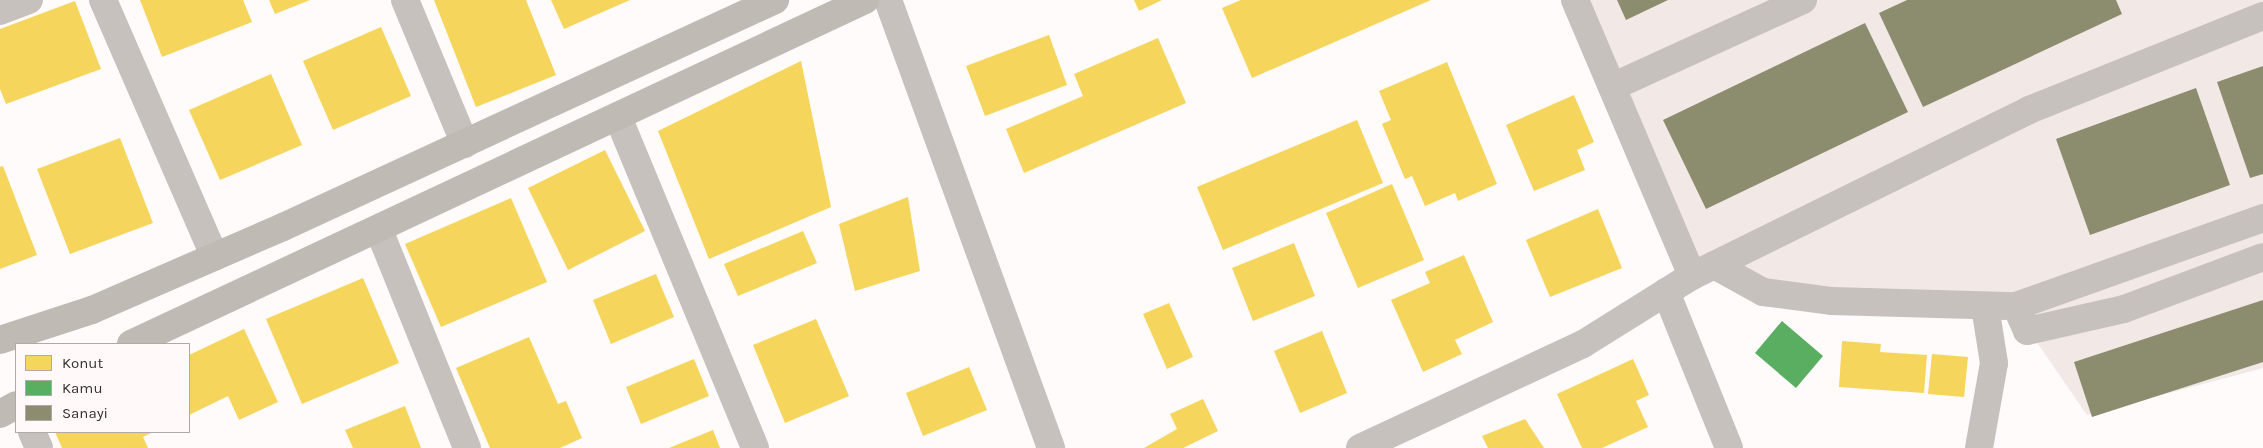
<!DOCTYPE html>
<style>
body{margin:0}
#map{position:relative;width:2263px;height:448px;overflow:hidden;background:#fefbfa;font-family:Karla,sans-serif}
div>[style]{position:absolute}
.built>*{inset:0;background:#f2e9e7}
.homes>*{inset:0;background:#f6d55c}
.public>*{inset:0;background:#5aae61}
.industry>*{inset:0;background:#8c8c6e}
.minor>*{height:28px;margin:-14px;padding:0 14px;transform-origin:14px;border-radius:14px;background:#c7c1be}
.major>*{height:28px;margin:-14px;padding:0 14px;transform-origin:14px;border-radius:14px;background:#c0bab5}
span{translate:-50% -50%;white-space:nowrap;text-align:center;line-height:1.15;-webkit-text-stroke:5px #fffaf9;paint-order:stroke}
.legend{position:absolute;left:15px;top:343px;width:175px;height:90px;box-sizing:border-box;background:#fffaf9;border:1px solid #aeaaa9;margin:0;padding:6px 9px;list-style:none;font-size:15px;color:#343130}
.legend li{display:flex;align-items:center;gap:10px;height:25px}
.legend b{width:25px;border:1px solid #aeaaa9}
</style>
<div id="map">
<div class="built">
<i style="clip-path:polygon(1588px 0,2263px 0,2263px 368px,2087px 415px,2038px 344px,2018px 300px,1951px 302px,1695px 270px)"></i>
</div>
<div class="homes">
<i style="clip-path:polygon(140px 0,243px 0,252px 22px,162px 57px)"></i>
<i style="clip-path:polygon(269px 0,310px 0,275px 14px)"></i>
<i style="clip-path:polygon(434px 0,526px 0,556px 75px,476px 107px)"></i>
<i style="clip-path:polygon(551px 0,630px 0,564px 29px)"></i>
<i style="clip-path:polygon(1134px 0,1162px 0,1139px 11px)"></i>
<i style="clip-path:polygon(1241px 0,1431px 0,1252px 78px,1222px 8px)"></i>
<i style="clip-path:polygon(75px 1px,101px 69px,6px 104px,0 89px,0 29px)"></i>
<i style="clip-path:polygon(381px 27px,411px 96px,333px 130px,303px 61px)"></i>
<i style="clip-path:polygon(1049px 35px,1067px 85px,985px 116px,966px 66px)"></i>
<i style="clip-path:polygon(1158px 38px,1186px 103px,1024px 173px,1006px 129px,1083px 96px,1074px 74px)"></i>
<i style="clip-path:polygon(801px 61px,831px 207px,709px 259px,658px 131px)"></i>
<i style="clip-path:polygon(1447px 62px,1497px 184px,1458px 201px,1455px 193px,1425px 206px,1412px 176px,1405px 179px,1382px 124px,1391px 120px,1379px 91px)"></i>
<i style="clip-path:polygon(271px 74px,302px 145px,220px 180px,189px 110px)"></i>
<i style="clip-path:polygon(1574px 95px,1594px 142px,1577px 150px,1585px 170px,1534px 191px,1506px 125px)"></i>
<i style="clip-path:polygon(1357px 120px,1383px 183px,1223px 250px,1197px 187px)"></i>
<i style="clip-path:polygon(120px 138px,153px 223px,70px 254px,37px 169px)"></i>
<i style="clip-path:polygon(605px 150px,645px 231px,568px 270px,528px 188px)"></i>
<i style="clip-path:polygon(3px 166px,37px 255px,0 269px,0 167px)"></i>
<i style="clip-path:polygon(1392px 184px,1424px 260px,1358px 288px,1326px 213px)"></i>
<i style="clip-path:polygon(908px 197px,920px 271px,855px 291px,839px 224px)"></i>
<i style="clip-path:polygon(511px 198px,547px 282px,441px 327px,405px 244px)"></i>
<i style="clip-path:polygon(1598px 209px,1622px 268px,1550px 297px,1526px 240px)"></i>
<i style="clip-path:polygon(803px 231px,817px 263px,738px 296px,724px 264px)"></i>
<i style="clip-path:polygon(1294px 243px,1315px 296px,1253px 321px,1232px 268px)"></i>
<i style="clip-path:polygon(1464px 255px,1493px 322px,1455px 340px,1462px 354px,1423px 372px,1391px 300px,1430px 283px,1425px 272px)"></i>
<i style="clip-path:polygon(656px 274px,674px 317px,611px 344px,593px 300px)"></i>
<i style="clip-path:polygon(363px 278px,399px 363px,302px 404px,266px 319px)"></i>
<i style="clip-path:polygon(1169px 303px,1193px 357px,1167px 369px,1143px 314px)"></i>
<i style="clip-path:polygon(816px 319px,849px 396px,785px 423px,753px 345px)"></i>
<i style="clip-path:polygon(244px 329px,278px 402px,239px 420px,228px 396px,189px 415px,189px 355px)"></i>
<i style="clip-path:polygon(1322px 331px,1347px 393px,1300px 413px,1274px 351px)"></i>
<i style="clip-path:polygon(529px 337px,558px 404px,566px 401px,582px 438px,560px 448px,490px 448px,456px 368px)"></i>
<i style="clip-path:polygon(1842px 341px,1881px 344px,1880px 352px,1927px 355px,1924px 393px,1839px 387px)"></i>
<i style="clip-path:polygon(1932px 354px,1968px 357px,1964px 397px,1928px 394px)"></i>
<i style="clip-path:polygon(694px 359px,709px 396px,641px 424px,626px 387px)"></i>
<i style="clip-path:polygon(1633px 359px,1649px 395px,1636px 401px,1648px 427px,1602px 448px,1582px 448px,1557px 394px)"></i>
<i style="clip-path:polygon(969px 367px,987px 410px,923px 436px,906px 393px)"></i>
<i style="clip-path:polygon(1203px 399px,1218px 431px,1183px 448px,1144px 448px,1177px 429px,1170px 414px)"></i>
<i style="clip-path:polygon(405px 406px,421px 448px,353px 448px,345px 430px)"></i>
<i style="clip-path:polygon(1525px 419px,1544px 448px,1488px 448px,1482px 436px)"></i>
<i style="clip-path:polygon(713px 430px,720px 448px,669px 448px)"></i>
<i style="clip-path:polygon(55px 432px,153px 432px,143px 437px,148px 448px,62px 448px)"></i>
</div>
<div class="public">
<i style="clip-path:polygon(1782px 321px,1823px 356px,1796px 388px,1755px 353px)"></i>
</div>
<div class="industry">
<i style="clip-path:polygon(1617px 0,1668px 0,1626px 20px)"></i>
<i style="clip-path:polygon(1907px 0,2116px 0,2122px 14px,1923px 107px,1879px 13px)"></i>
<i style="clip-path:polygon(1865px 23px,1908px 112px,1706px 209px,1663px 120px)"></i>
<i style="clip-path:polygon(2263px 66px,2263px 174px,2250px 178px,2217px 82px)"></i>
<i style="clip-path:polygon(2196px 88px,2230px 185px,2090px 235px,2056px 139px)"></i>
<i style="clip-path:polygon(2263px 300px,2263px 362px,2092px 417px,2074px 362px)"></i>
</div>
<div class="minor">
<i style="left:103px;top:0;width:280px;rotate:66.5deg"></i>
<i style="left:405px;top:0;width:156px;rotate:67.4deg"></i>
<i style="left:888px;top:0;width:477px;rotate:70deg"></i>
<i style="left:1575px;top:0;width:300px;rotate:67deg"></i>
<i style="left:0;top:11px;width:31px;rotate:-21deg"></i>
<i style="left:1612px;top:87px;width:210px;rotate:-24.5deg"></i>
<i style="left:618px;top:117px;width:358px;rotate:67.5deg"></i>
<i style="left:379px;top:230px;width:235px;rotate:68deg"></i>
<i style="left:1714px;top:265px;width:56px;rotate:28.9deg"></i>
<i style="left:1763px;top:292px;width:70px;rotate:7.4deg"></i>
<i style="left:1832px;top:301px;width:184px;rotate:1.6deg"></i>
<i style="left:2016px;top:306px;width:262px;rotate:-19.6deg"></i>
<i style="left:1666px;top:292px;width:168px;rotate:68deg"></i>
<i style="left:2016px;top:306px;width:27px;rotate:66deg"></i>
<i style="left:2027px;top:331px;width:99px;rotate:-12.8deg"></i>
<i style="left:2124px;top:309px;width:148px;rotate:-20.5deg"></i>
<i style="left:32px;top:432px;width:17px;rotate:66deg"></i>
<i style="left:1360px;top:448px;width:246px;rotate:-25deg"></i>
<i style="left:1583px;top:344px;width:128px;rotate:-32deg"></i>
<i style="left:1692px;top:276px;width:376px;rotate:-26.2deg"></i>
<i style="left:2029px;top:110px;width:252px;rotate:-21.9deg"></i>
<i style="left:1979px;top:448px;width:86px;rotate:-80deg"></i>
<i style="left:1994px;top:363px;width:58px;rotate:-99deg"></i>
</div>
<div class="major">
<i style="left:0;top:340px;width:97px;rotate:-18.1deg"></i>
<i style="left:92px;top:310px;width:208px;rotate:-23.5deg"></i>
<i style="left:283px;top:227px;width:542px;rotate:-24.77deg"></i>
<i style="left:131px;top:344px;width:811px;rotate:-25.11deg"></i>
<i style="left:0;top:414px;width:18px;rotate:-29deg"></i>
</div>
<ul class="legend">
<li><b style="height:14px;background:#f6d55c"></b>Konut</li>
<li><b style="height:14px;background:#5aae61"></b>Kamu</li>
<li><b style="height:14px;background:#8c8c6e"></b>Sanayi</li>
</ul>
</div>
